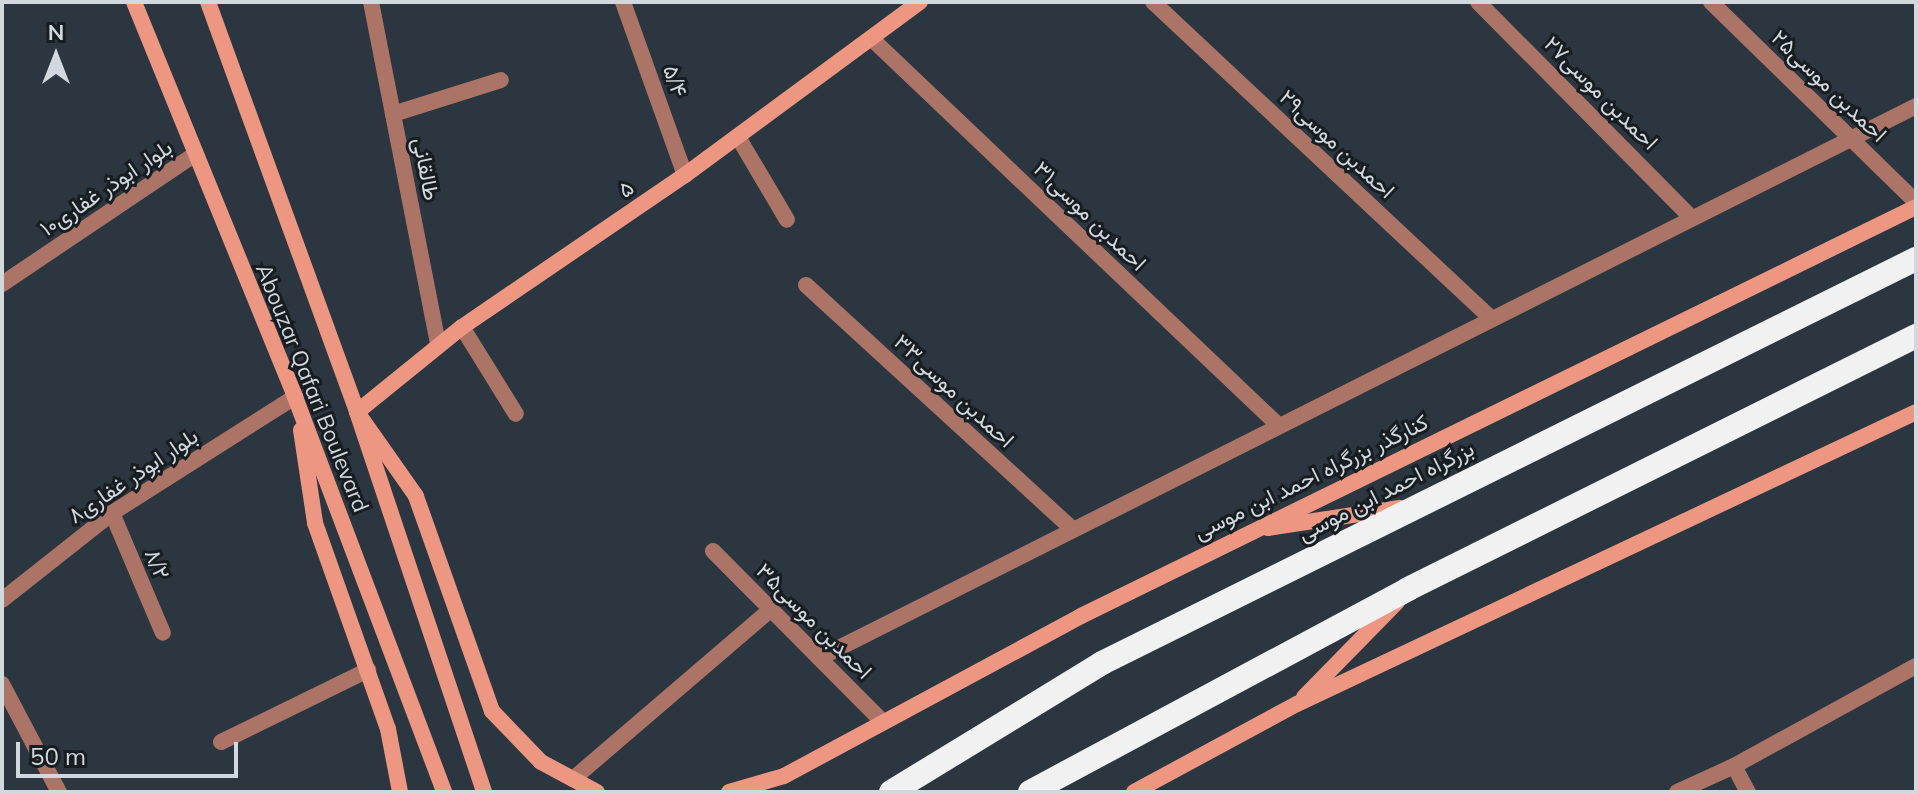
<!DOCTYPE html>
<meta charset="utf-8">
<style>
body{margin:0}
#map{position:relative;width:1918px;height:794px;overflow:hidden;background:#2c3640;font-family:Mulish,Vazirmatn,sans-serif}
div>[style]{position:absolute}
.lane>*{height:16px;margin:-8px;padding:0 8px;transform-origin:8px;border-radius:8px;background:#ab7467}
.street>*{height:16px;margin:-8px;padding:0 8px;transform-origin:8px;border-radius:8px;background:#ab7467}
.secondary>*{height:16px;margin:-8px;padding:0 8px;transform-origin:8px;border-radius:8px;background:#ed9681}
.highway>*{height:24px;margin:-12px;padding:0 12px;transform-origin:12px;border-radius:12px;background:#f1f1f1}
span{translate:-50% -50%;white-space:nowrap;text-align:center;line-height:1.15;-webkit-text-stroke:6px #181d22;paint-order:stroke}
.street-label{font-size:22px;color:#d1d8de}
.frame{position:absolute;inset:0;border:4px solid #d1d8de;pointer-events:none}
.north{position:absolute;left:16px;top:16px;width:80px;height:80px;-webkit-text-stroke:6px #181d22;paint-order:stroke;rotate:0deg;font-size:22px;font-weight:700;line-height:32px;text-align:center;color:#d1d8de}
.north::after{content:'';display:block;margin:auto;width:28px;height:36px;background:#d1d8de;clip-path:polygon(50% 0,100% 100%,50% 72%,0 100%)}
.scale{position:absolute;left:16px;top:742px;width:222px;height:36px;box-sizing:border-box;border:4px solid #d1d8de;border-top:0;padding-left:10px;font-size:24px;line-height:28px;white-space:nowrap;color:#d1d8de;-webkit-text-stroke:6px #181d22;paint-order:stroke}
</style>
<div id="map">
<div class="lane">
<i style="left:1734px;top:766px;width:30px;rotate:62deg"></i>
<i style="left:573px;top:779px;width:261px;rotate:-40.6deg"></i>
</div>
<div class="street">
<i style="left:371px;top:2px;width:349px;rotate:78.9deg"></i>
<i style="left:623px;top:2px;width:184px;rotate:70.3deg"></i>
<i style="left:1153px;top:2px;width:463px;rotate:43.1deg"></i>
<i style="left:1478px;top:2px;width:303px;rotate:45.3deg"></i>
<i style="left:1711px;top:2px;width:286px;rotate:44.3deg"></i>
<i style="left:873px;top:40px;width:559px;rotate:43.55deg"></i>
<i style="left:393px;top:114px;width:113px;rotate:-17.5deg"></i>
<i style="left:738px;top:137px;width:96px;rotate:59.4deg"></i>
<i style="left:2px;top:284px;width:231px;rotate:-33.9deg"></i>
<i style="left:806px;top:285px;width:361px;rotate:42.5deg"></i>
<i style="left:462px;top:327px;width:102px;rotate:58.2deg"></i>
<i style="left:112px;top:513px;width:130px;rotate:67deg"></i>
<i style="left:713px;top:551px;width:241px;rotate:45.2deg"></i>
<i style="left:2px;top:600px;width:140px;rotate:-38.3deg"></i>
<i style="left:112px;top:513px;width:217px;rotate:-32.4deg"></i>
<i style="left:819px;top:658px;width:1228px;rotate:-26.71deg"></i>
<i style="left:2px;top:684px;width:122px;rotate:62.2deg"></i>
<i style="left:221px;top:742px;width:164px;rotate:-26.1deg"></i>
<i style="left:1677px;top:792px;width:63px;rotate:-24.5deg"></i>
<i style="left:1734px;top:766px;width:208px;rotate:-28.8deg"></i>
</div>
<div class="secondary">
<i style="left:134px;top:2px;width:427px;rotate:67.8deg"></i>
<i style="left:295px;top:397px;width:422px;rotate:69.3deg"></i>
<i style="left:208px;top:2px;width:436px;rotate:70deg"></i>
<i style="left:357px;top:412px;width:401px;rotate:71.5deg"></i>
<i style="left:301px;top:430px;width:94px;rotate:81.4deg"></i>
<i style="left:315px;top:523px;width:219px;rotate:70.5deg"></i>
<i style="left:388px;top:729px;width:64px;rotate:79.2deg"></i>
<i style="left:1268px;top:528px;width:133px;rotate:-8.7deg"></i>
<i style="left:1304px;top:697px;width:133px;rotate:-45.6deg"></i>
<i style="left:597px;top:792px;width:64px;rotate:-151.8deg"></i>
<i style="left:541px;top:762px;width:71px;rotate:-133.9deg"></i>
<i style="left:492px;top:711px;width:228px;rotate:-109.5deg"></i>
<i style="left:416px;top:496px;width:103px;rotate:-125.1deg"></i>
<i style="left:357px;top:412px;width:135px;rotate:-39deg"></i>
<i style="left:462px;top:327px;width:270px;rotate:-34.3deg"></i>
<i style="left:685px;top:175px;width:292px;rotate:-36.4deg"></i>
<i style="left:729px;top:792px;width:57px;rotate:-16.2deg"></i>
<i style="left:784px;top:776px;width:337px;rotate:-28.3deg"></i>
<i style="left:1081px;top:616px;width:930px;rotate:-26.1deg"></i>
<i style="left:1134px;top:792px;width:185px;rotate:-28.4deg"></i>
<i style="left:1297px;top:704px;width:684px;rotate:-25.25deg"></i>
</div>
<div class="highway">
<i style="left:891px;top:792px;width:247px;rotate:-31.4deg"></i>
<i style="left:1102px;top:663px;width:909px;rotate:-26.4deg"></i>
<i style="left:1030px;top:792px;width:429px;rotate:-28.2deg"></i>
<i style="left:1408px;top:589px;width:568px;rotate:-26.47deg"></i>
</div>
<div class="street-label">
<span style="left:675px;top:81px;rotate:71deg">۵/۴</span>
<span style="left:1829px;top:86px;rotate:44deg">۲۵احمدبن موسی</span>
<span style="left:1601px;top:93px;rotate:45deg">۲۷احمدبن موسی</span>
<span style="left:1337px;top:144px;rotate:43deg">۲۹احمدبن موسی</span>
<span style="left:426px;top:169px;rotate:79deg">طالقانی</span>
<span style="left:106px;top:188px;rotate:-34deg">بلوار ابوذر غفاری۱۰</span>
<span style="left:626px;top:189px;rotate:-34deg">۵</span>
<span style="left:1090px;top:216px;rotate:44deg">۳۱احمدبن موسی</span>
<span style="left:312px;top:388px;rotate:68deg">Abouzar Qafari Boulevard</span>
<span style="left:954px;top:391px;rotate:43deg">۳۳احمدبن موسی</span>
<span style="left:133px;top:476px;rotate:-34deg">بلوار ابوذر غفاری۸</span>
<span style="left:1311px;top:477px;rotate:-26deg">کنارگذر بزرگراه احمد ابن موسی</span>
<span style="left:1386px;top:491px;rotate:-27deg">بزرگراه احمد ابن موسی</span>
<span style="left:157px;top:564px;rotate:67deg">۸/۲</span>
<span style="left:814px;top:621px;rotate:45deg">۳۵احمدبن موسی</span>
</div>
<div class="frame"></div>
<div class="north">N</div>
<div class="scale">50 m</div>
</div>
